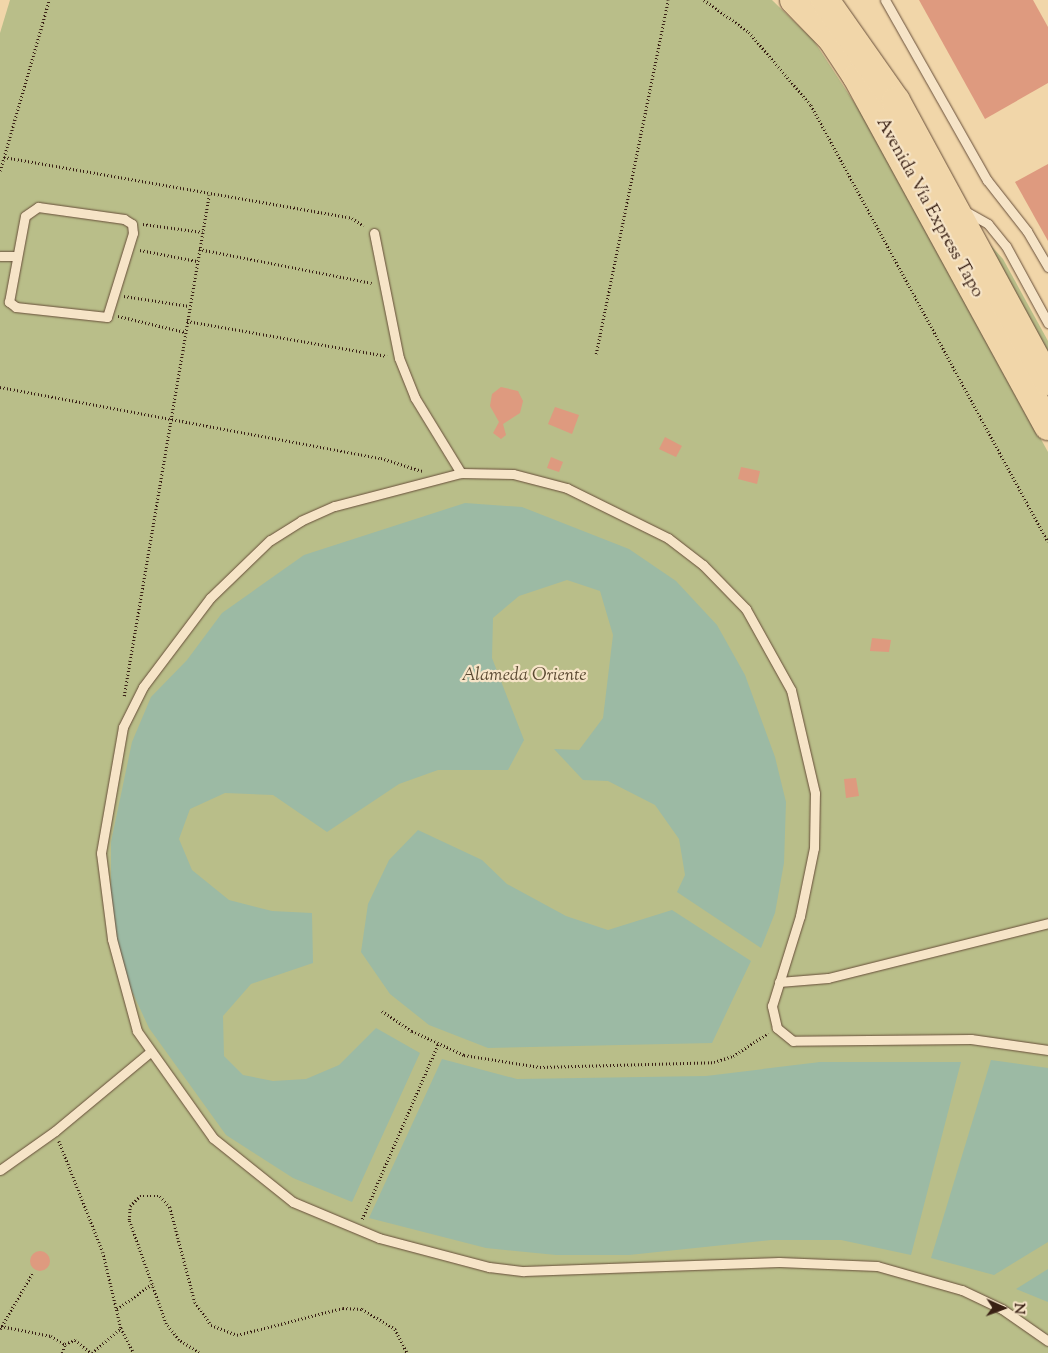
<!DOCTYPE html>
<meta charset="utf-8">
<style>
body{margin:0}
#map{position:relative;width:1048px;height:1353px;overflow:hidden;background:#f1d6a9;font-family:"Sorts Mill Goudy",serif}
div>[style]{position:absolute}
.green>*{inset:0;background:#b9be89}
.water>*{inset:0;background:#9cbaa4}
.building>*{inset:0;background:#de9a7f}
.round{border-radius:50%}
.path>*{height:2.5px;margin-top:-1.25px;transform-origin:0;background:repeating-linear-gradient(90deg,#392014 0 1px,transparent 0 3.5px)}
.roads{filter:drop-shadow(0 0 1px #674e39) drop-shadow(0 0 1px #674e39)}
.lane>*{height:9px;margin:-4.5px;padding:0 4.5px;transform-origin:4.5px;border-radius:4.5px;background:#f6e4c7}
.primary>*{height:28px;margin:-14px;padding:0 14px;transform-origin:14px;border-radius:14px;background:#f1d6a9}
span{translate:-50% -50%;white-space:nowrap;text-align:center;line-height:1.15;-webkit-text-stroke:4.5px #f6e4c7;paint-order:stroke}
.street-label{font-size:18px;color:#392014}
.park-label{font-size:18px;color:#594831;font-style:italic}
.north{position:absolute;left:978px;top:1283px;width:50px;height:50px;-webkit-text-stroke:4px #f6e4c7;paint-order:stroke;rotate:92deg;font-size:14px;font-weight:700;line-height:20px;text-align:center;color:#392014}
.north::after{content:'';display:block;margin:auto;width:18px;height:22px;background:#392014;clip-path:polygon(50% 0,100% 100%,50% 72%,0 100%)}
</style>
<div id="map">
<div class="green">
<i style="clip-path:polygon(10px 0,772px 0,814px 41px,867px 122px,1048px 452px,1048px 1353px,0 1353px,0 33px)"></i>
<i style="clip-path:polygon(985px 239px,1003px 259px,1048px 341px,1048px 363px)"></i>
</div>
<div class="water">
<i style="clip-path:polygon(465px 503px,522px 507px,629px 549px,676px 581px,717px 625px,745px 675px,775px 757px,786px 802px,784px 863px,775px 913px,761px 948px,677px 892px,685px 875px,679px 839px,655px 805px,608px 781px,583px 780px,554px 749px,579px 750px,603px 718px,613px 635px,600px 591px,567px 580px,519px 596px,493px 618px,492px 658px,524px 740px,508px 770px,438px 770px,399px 784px,327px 832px,273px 795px,225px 793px,190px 809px,179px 839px,192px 870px,229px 900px,272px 911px,312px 913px,313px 963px,251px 984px,223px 1016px,224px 1056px,243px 1075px,273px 1081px,306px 1079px,339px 1065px,376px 1028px,420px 1053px,352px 1202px,293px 1178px,226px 1135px,149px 1028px,123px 972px,111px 906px,111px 842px,132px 742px,151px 697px,187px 660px,222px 613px,304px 555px)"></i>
<i style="clip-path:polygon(418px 830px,482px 860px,507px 884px,566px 916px,608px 930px,672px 910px,751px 961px,712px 1043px,488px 1048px,429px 1025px,390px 994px,361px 952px,368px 904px,389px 860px)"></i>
<i style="clip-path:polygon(442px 1059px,517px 1079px,706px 1076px,820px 1062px,961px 1062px,911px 1255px,841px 1240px,771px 1240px,629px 1255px,556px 1255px,486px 1248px,369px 1218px)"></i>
<i style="clip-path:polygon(991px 1060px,1048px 1068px,1048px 1242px,994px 1275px,931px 1258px)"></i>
<i style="clip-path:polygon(1048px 1269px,1048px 1302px,1016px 1289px)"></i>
</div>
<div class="building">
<i style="clip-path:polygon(919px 0,1033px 0,1048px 27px,1048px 83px,985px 119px)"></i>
<i style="clip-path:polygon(1048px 164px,1048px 241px,1015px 182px)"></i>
<i style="clip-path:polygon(501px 387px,518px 391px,523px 401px,520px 413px,503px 424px,506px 435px,501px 439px,493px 433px,499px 422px,490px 406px,492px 394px)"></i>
<i style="clip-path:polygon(555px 407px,579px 415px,572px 434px,548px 424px)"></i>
<i style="clip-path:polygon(665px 437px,682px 446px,676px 457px,659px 449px)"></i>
<i style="clip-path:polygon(551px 457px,563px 462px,559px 472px,547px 468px)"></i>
<i style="clip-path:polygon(741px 467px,760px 471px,757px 484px,738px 479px)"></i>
<i style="clip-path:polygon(872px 638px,891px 640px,889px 652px,870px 651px)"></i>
<i style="clip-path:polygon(856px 778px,859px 796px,846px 798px,844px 779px)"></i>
<i class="round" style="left:30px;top:1251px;width:20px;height:20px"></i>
</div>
<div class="path">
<i style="left:704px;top:0;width:55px;rotate:35.4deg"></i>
<i style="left:749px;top:32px;width:96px;rotate:49.7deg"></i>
<i style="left:811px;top:105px;width:497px;rotate:61.5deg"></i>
<i style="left:4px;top:157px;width:353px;rotate:9.9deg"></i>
<i style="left:352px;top:218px;width:14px;rotate:34deg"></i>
<i style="left:0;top:171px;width:178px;rotate:-74deg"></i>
<i style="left:143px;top:224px;width:60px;rotate:7.7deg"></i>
<i style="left:199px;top:249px;width:176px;rotate:11.1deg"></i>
<i style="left:140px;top:250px;width:58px;rotate:10.9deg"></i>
<i style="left:124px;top:296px;width:66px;rotate:8.7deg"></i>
<i style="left:118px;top:316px;width:69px;rotate:13.4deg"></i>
<i style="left:187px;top:321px;width:203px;rotate:9.9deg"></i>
<i style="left:596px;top:354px;width:361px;rotate:-78.5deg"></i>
<i style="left:0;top:387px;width:388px;rotate:10.6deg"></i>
<i style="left:381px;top:458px;width:43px;rotate:17.6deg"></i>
<i style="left:124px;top:696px;width:508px;rotate:-80.37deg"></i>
<i style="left:382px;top:1011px;width:36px;rotate:34deg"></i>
<i style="left:412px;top:1031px;width:57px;rotate:24.8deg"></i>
<i style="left:464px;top:1055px;width:77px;rotate:9deg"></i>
<i style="left:540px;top:1067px;width:174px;rotate:-1.6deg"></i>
<i style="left:714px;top:1062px;width:20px;rotate:-18deg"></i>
<i style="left:733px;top:1056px;width:42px;rotate:-33.3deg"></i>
<i style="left:59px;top:1141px;width:119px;rotate:68.4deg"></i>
<i style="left:103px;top:1252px;width:78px;rotate:76.7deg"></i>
<i style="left:121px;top:1328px;width:28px;rotate:63deg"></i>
<i style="left:362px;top:1219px;width:191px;rotate:-66.5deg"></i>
<i style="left:117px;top:1309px;width:43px;rotate:-35.5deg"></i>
<i style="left:1px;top:1326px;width:51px;rotate:11.3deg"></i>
<i style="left:51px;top:1336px;width:16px;rotate:30deg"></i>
<i style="left:0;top:1329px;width:66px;rotate:-59.9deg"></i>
<i style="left:62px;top:1353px;width:9px;rotate:-72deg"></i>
<i style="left:65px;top:1344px;width:11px;rotate:-22deg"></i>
<i style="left:75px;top:1340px;width:21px;rotate:39deg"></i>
<i style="left:92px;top:1353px;width:38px;rotate:-41deg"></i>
<i style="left:199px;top:1353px;width:24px;rotate:-147deg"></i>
<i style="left:179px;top:1340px;width:21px;rotate:-129deg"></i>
<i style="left:166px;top:1324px;width:110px;rotate:-109.6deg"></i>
<i style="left:129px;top:1220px;width:14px;rotate:-86deg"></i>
<i style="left:130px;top:1206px;width:14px;rotate:-45deg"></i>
<i style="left:140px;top:1196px;width:20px"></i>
<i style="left:160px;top:1196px;width:15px;rotate:48deg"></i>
<i style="left:170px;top:1207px;width:98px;rotate:75.3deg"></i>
<i style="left:195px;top:1302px;width:28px;rotate:55deg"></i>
<i style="left:211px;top:1325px;width:28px;rotate:21deg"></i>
<i style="left:237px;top:1335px;width:109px;rotate:-14.3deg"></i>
<i style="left:343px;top:1308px;width:19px;rotate:3deg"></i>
<i style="left:362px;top:1309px;width:39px;rotate:31deg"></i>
<i style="left:395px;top:1329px;width:27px;rotate:63deg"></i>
</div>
<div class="roads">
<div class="lane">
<i style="left:885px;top:0;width:207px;rotate:60.5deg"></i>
<i style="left:987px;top:180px;width:65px;rotate:51.9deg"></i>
<i style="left:1027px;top:231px;width:42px;rotate:59.7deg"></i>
<i style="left:38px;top:207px;width:87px;rotate:7.9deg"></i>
<i style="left:124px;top:219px;width:9px;rotate:32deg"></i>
<i style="left:132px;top:224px;width:9px;rotate:84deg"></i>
<i style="left:133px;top:233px;width:88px;rotate:107.2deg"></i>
<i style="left:107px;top:317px;width:92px;rotate:-173.7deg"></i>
<i style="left:16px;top:307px;width:9px;rotate:-144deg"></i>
<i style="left:9px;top:302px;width:87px;rotate:-79.5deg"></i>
<i style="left:25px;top:216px;width:16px;rotate:-35deg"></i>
<i style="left:965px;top:211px;width:26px;rotate:29deg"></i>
<i style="left:988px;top:224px;width:28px;rotate:51deg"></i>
<i style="left:1006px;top:246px;width:88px;rotate:61.4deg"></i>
<i style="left:374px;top:233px;width:127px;rotate:78.7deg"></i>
<i style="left:399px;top:358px;width:43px;rotate:68.2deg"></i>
<i style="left:415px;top:398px;width:88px;rotate:58.5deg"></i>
<i style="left:0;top:256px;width:17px"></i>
<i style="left:779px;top:982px;width:49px;rotate:-4.7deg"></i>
<i style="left:828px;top:978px;width:227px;rotate:-14deg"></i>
<i style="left:1048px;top:1050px;width:78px;rotate:-171.9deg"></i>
<i style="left:971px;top:1039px;width:178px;rotate:179.4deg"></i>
<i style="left:793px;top:1041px;width:21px;rotate:-141deg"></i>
<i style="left:777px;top:1028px;width:23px;rotate:-103deg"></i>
<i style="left:772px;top:1006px;width:94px;rotate:-72.7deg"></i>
<i style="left:800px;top:916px;width:69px;rotate:-78.4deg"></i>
<i style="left:814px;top:848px;width:55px;rotate:-89deg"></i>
<i style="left:815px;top:793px;width:106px;rotate:-103.1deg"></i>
<i style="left:791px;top:690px;width:93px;rotate:-119.1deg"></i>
<i style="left:746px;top:609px;width:62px;rotate:-134.3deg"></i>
<i style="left:703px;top:565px;width:44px;rotate:-142.4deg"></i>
<i style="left:668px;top:538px;width:113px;rotate:-153.7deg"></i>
<i style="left:567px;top:488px;width:56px;rotate:-165.5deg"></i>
<i style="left:513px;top:474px;width:52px;rotate:-178.9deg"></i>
<i style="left:461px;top:473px;width:131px;rotate:165.4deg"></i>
<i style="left:334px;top:506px;width:36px;rotate:156deg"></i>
<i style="left:301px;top:521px;width:36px;rotate:148deg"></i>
<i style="left:270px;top:540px;width:83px;rotate:136deg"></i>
<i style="left:210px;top:598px;width:111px;rotate:127deg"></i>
<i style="left:143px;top:687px;width:45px;rotate:116.6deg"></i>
<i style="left:123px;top:727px;width:128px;rotate:99.9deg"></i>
<i style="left:101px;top:853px;width:87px;rotate:82.7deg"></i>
<i style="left:112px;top:939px;width:95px;rotate:74.8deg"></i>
<i style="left:137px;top:1031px;width:131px;rotate:54.6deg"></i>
<i style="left:213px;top:1138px;width:102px;rotate:38.7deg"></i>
<i style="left:293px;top:1202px;width:93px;rotate:22.7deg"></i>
<i style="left:379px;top:1238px;width:114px;rotate:14.8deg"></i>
<i style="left:489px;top:1267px;width:35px;rotate:7deg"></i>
<i style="left:524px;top:1271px;width:255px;rotate:-2deg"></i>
<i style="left:779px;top:1262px;width:98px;rotate:2.3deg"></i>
<i style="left:877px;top:1266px;width:88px;rotate:15.8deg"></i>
<i style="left:962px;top:1290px;width:44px;rotate:25.4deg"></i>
<i style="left:1002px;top:1309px;width:56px;rotate:34.8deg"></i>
<i style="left:0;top:1170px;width:67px;rotate:-35.3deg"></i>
<i style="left:55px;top:1131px;width:122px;rotate:-39.7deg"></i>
</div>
<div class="primary">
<i style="left:794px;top:0;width:54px;rotate:45.7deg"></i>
<i style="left:832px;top:39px;width:45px;rotate:56.7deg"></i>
<i style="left:857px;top:77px;width:398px;rotate:61.3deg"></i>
<i style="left:825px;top:0;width:123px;rotate:54.9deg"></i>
<i style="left:896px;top:101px;width:319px;rotate:61.5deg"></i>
</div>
</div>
<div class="street-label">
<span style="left:929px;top:208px;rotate:61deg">Avenida Vía Express Tapo</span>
</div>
<div class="park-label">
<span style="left:524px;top:676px">Alameda Oriente</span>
</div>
<div class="north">N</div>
</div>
